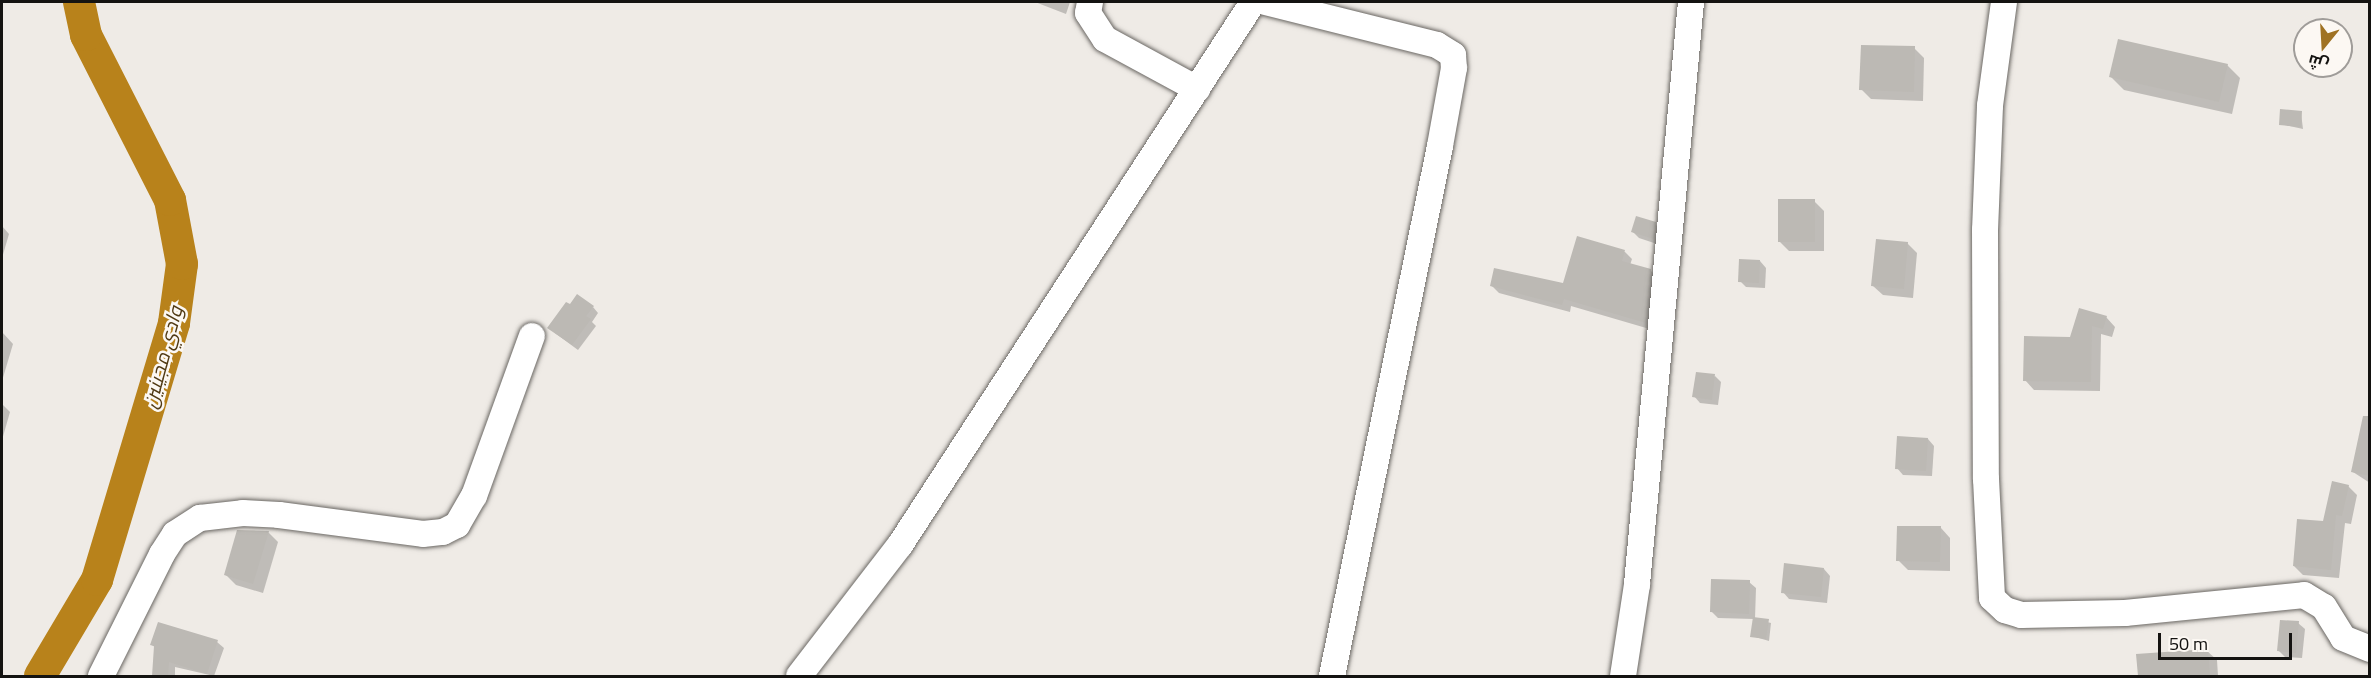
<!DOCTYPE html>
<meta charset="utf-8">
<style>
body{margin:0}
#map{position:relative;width:2371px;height:678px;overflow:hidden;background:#efebe6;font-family:Georgia,Cairo,serif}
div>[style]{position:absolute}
.shadow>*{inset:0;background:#0003}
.river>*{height:32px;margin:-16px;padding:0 16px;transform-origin:16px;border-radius:16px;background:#b8821b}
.building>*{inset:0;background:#bcb9b4}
.roads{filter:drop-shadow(0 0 2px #6a6763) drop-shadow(0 0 2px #6a6763)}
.minor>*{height:26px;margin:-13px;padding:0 13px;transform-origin:13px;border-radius:13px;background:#fff}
span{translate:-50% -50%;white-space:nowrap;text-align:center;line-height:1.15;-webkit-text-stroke:5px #fcf8f3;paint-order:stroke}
.water-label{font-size:20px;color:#513a14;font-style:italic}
.frame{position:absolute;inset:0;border:3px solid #141311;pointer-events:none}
.north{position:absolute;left:2293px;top:18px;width:60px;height:60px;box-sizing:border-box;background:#fcf8f3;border:2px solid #9f9c99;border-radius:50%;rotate:198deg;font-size:16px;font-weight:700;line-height:24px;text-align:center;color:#141311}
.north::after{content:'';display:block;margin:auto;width:21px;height:27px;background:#9f7223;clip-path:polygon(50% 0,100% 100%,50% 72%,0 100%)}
.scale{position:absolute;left:2158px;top:633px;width:134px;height:27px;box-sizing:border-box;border:3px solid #141311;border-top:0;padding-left:8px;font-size:18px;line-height:21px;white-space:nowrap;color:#141311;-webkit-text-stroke:4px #fcf8f3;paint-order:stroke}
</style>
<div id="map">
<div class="shadow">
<i style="clip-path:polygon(1035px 2px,1070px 2px,1066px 14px)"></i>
<i style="clip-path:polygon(1914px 48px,1924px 58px,1923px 101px,1871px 99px,1861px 89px)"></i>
<i style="clip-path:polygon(2227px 65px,2240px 78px,2232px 114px,2124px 90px,2111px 77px)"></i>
<i style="clip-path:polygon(2301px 113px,2303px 129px,2280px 124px)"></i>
<i style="clip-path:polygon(1814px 201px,1824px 211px,1824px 251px,1789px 251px,1779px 241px)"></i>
<i style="clip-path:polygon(1655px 224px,1661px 230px,1660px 245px,1639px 238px,1633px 232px)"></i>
<i style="clip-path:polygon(2px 226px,9px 234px,2px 258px)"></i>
<i style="clip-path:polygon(1578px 237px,1625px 252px,1632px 259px,1630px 265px,1650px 270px,1658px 278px,1653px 330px,1571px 306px,1570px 312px,1499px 293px,1491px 285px,1564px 284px)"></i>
<i style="clip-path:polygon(1907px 243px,1917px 253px,1913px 298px,1883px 295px,1873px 286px)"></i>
<i style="clip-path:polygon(1760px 261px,1766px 268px,1765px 288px,1746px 287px,1740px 281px)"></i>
<i style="clip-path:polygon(593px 307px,598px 313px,592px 322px,596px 326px,578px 350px,555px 333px)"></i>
<i style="clip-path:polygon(2080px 310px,2106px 317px,2115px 327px,2112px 337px,2101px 334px,2100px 391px,2034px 390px,2025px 380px,2071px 339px)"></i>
<i style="clip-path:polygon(2px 332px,13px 344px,2px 381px)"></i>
<i style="clip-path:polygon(1715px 376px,1721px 382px,1718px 405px,1700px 403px,1694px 396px)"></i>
<i style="clip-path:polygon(2px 404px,10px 412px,2px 440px)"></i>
<i style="clip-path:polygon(2370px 425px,2370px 483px,2353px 472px)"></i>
<i style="clip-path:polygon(1928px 439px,1934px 446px,1932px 476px,1903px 475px,1897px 468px)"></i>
<i style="clip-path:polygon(2348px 486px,2357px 495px,2351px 524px,2345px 523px,2339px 578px,2303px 575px,2294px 566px)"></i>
<i style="clip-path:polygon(1941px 528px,1950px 538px,1950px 571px,1908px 570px,1898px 560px)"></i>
<i style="clip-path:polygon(268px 532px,278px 542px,263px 593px,236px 585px,226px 575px)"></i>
<i style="clip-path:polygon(1824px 569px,1830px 576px,1827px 603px,1789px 599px,1783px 592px)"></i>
<i style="clip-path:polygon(1749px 582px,1756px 588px,1755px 619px,1771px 623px,1769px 641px,1752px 636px,1754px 619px,1718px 618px,1711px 611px)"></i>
<i style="clip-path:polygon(2298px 623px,2305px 629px,2302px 658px,2285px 657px,2279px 651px)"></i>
<i style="clip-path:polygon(217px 642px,224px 648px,214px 676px,175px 667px,175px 676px,153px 676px,156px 648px,152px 645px)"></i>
<i style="clip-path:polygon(2207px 651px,2217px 660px,2218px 676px,2139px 676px,2138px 656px)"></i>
</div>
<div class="river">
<i style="left:40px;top:676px;width:112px;rotate:-59.3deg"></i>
<i style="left:97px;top:580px;width:268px;rotate:-73.3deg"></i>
<i style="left:174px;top:323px;width:60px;rotate:-82.3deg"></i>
<i style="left:182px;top:264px;width:65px;rotate:-100.6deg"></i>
<i style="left:170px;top:200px;width:185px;rotate:-117deg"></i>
<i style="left:86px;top:35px;width:34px;rotate:-102deg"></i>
</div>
<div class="building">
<i style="clip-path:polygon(2118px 39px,2228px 64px,2219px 102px,2109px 77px)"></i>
<i style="clip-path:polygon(1861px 45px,1915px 46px,1914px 92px,1859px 90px)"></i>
<i style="clip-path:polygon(2280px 109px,2302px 111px,2301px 127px,2279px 125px)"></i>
<i style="clip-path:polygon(1778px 199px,1815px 199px,1815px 242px,1778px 242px)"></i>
<i style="clip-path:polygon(1636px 216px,1656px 222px,1654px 239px,1631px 232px)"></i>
<i style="clip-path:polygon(1577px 236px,1625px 250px,1622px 261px,1651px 269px,1646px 323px,1564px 299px,1562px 305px,1490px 286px,1494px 268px,1563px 283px)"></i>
<i style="clip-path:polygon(1876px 239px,1908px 242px,1904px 289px,1871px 286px)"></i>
<i style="clip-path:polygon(1739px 259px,1760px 260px,1759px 283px,1738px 282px)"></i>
<i style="clip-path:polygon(577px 294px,594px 306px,586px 316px,591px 319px,572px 345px,547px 328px,566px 302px,570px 304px)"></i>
<i style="clip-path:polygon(2079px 308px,2107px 316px,2103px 329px,2092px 326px,2091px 382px,2023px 381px,2024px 336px,2070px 337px)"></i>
<i style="clip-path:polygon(1696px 372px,1715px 374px,1712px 400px,1692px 397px)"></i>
<i style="clip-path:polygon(2363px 416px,2370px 416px,2370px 476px,2351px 472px)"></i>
<i style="clip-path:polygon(1897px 436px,1928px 438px,1926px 471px,1895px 469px)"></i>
<i style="clip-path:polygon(2332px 481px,2349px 485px,2342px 516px,2336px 515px,2331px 570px,2293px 566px,2297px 519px,2323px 521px)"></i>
<i style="clip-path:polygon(1897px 526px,1941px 526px,1940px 562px,1896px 561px)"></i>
<i style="clip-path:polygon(237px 530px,269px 531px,253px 584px,224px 575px)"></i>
<i style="clip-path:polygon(1784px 563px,1824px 568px,1821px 597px,1781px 593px)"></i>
<i style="clip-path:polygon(1711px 579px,1750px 580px,1749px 614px,1710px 612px)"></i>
<i style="clip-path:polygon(1753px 617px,1769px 619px,1766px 639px,1750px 637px)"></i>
<i style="clip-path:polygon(2280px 620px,2299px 621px,2296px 653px,2277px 651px)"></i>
<i style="clip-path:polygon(158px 622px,218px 640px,207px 674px,169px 662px,168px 676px,152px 676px,154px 646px,150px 645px)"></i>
<i style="clip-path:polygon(2208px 649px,2210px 676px,2138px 676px,2136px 654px)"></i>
</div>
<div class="roads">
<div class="minor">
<i style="left:1090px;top:2px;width:11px;rotate:100deg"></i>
<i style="left:1088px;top:13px;width:31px;rotate:57deg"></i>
<i style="left:1105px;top:39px;width:105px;rotate:28.5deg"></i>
<i style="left:1265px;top:2px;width:177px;rotate:14deg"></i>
<i style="left:1437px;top:45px;width:19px;rotate:32deg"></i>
<i style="left:1453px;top:55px;width:13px;rotate:86deg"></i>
<i style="left:1454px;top:68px;width:79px;rotate:100.2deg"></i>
<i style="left:1440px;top:146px;width:541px;rotate:101.52deg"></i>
<i style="left:2004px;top:2px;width:105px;rotate:97.7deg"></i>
<i style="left:1990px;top:106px;width:124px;rotate:92.3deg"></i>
<i style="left:1985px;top:230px;width:249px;rotate:89.8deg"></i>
<i style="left:1986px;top:479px;width:119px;rotate:87.1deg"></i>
<i style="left:1992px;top:598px;width:18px;rotate:43deg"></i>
<i style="left:2005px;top:610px;width:17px;rotate:17deg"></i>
<i style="left:2021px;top:615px;width:104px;rotate:-1.1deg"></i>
<i style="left:2125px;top:613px;width:180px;rotate:-5.7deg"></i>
<i style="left:2304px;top:595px;width:23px;rotate:31deg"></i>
<i style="left:2324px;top:607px;width:36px;rotate:58deg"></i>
<i style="left:2343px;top:638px;width:29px;rotate:22deg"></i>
<i style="left:101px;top:676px;width:136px;rotate:-63.4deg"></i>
<i style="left:162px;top:554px;width:24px;rotate:-57deg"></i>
<i style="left:175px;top:534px;width:30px;rotate:-33deg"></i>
<i style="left:200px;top:518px;width:43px;rotate:-6.6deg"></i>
<i style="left:243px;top:513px;width:36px;rotate:3deg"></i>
<i style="left:279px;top:515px;width:145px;rotate:7.5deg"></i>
<i style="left:423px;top:534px;width:20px;rotate:-6deg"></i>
<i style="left:443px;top:532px;width:16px;rotate:-27deg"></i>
<i style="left:457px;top:525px;width:34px;rotate:-60deg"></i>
<i style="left:474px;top:496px;width:170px;rotate:-70.1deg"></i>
<i style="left:799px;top:676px;width:165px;rotate:-52.4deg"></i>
<i style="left:900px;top:545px;width:648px;rotate:-56.97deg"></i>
<i style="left:1623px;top:676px;width:93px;rotate:-81.3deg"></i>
<i style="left:1637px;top:584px;width:584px;rotate:-84.7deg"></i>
</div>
</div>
<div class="water-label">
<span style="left:162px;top:357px;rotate:-75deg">وادي مجينين</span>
</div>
<div class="frame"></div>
<div class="north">ش</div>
<div class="scale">50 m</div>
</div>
